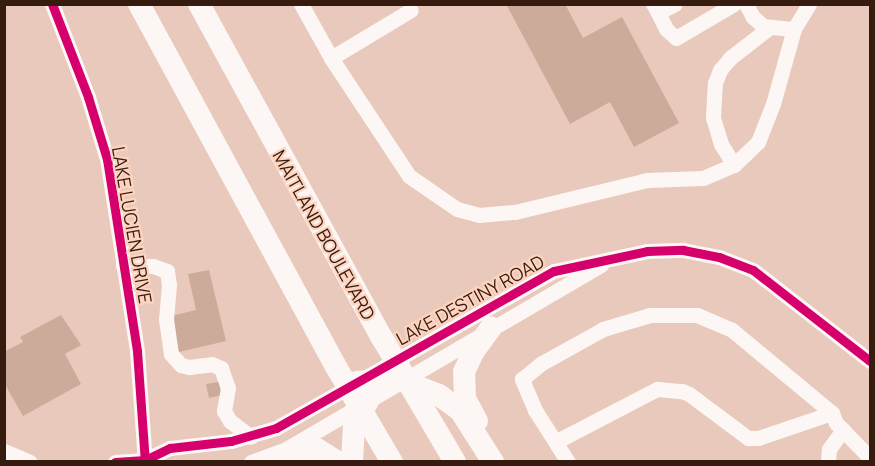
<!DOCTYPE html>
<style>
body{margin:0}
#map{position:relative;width:875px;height:466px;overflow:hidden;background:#e8c9bb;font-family:Manrope,sans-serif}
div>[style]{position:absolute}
.building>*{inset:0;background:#ccab9b}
.minor>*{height:15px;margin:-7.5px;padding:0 7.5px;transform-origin:7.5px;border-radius:7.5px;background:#fcf7f5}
.highway>*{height:22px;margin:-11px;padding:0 11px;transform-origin:11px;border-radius:11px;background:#fcf7f5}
.cycleway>*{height:9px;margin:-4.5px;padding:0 4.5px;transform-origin:4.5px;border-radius:4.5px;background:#d6006c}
span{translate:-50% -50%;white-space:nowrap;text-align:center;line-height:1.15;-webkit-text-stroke:4.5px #fed3bf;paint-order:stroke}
.street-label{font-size:18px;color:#361c0f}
.frame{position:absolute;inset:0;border:6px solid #361c0f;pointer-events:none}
</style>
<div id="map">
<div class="building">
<i style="clip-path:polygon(506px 4px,565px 4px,583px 38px,622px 17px,679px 123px,634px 147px,610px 102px,570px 124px)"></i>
<i style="clip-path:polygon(209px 270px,226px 341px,179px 352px,171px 316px,196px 310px,188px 274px)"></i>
<i style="clip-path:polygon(61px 315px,81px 345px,65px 354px,81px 384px,23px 416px,4px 383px,4px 352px,23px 342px,20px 337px)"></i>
<i style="clip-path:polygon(219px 382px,222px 395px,209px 398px,206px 384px)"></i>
</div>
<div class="minor">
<i style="left:52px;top:4px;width:100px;rotate:68.8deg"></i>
<i style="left:88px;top:97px;width:65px;rotate:73deg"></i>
<i style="left:107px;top:159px;width:194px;rotate:81.1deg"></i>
<i style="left:137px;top:351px;width:111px;rotate:85.9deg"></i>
<i style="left:301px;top:4px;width:62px;rotate:60.9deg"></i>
<i style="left:331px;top:58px;width:141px;rotate:56.5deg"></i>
<i style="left:409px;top:176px;width:58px;rotate:34.5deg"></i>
<i style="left:457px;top:209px;width:23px;rotate:15deg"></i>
<i style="left:479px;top:215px;width:36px;rotate:-5deg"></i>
<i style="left:515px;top:212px;width:136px;rotate:-13.6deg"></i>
<i style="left:647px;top:180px;width:56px;rotate:-2deg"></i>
<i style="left:703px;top:178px;width:34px;rotate:-23deg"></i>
<i style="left:734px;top:165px;width:33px;rotate:-44deg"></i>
<i style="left:758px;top:142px;width:41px;rotate:-68.5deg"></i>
<i style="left:773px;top:104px;width:78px;rotate:-74.4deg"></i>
<i style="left:794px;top:29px;width:29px;rotate:-59deg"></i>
<i style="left:653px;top:4px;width:12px;rotate:31deg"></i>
<i style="left:663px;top:10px;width:13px;rotate:-27deg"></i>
<i style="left:746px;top:4px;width:15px;rotate:62deg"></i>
<i style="left:753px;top:17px;width:13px;rotate:42deg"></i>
<i style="left:763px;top:26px;width:31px;rotate:6deg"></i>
<i style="left:655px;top:7px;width:25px;rotate:63deg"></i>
<i style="left:666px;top:29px;width:13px;rotate:42deg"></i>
<i style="left:676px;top:38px;width:67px;rotate:-30.4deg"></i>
<i style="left:331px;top:58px;width:93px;rotate:-31deg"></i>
<i style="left:734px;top:165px;width:25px;rotate:-122deg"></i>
<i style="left:721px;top:144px;width:27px;rotate:-107deg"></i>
<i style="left:713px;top:118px;width:35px;rotate:-87deg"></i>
<i style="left:715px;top:83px;width:14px;rotate:-69deg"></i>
<i style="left:720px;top:70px;width:16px;rotate:-50deg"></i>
<i style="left:730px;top:58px;width:51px;rotate:-37.8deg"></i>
<i style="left:123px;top:266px;width:30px"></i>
<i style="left:153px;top:266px;width:15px;rotate:20deg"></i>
<i style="left:167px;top:271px;width:14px;rotate:82deg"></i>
<i style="left:169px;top:285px;width:34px;rotate:95deg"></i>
<i style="left:166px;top:319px;width:35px;rotate:82deg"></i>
<i style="left:171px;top:354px;width:15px;rotate:48deg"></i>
<i style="left:181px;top:365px;width:8px;rotate:14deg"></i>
<i style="left:189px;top:367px;width:23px;rotate:-7deg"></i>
<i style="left:212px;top:364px;width:10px;rotate:24deg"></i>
<i style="left:221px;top:368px;width:21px;rotate:71deg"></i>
<i style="left:228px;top:388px;width:23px;rotate:100deg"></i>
<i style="left:224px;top:411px;width:12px;rotate:59deg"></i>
<i style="left:230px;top:421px;width:26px;rotate:37deg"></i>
<i style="left:557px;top:441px;width:113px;rotate:-27.5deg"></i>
<i style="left:657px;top:389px;width:25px;rotate:5deg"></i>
<i style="left:682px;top:391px;width:8px;rotate:23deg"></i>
<i style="left:689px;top:394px;width:74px;rotate:36.7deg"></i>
<i style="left:748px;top:438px;width:10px"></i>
<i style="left:758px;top:438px;width:78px;rotate:-18.7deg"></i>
<i style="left:4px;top:451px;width:28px;rotate:23deg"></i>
<i style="left:828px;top:460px;width:11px;rotate:-85deg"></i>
<i style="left:829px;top:449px;width:24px;rotate:-54deg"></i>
<i style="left:115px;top:462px;width:30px;rotate:-4deg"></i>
<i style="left:145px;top:460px;width:28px;rotate:-26deg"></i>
<i style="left:170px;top:448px;width:61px;rotate:-6.5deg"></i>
<i style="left:231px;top:441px;width:47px;rotate:-16.1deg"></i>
<i style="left:276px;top:428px;width:319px;rotate:-29.5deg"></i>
<i style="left:554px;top:271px;width:95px;rotate:-12.1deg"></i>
<i style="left:647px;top:251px;width:36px;rotate:-2deg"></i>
<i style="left:683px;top:250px;width:37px;rotate:11deg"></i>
<i style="left:719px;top:257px;width:36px;rotate:21deg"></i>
<i style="left:753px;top:270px;width:148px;rotate:37.9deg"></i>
<i style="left:251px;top:462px;width:37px;rotate:-20deg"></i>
<i style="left:286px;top:449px;width:365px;rotate:-30.3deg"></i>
<i style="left:568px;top:462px;width:62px;rotate:-122.4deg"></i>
<i style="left:535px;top:410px;width:34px;rotate:-113deg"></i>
<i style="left:522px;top:379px;width:26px;rotate:-39deg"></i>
<i style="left:542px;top:363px;width:70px;rotate:-29.1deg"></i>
<i style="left:603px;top:329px;width:49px;rotate:-16.6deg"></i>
<i style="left:650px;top:315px;width:47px"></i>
<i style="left:697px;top:315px;width:38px;rotate:23deg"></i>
<i style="left:732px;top:330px;width:130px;rotate:39.7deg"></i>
<i style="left:832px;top:413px;width:11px;rotate:68deg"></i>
<i style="left:836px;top:423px;width:49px;rotate:45.8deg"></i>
</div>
<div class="highway">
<i style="left:139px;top:4px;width:411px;rotate:61.5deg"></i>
<i style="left:335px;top:365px;width:113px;rotate:59.6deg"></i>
<i style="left:199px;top:4px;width:381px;rotate:61.3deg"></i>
<i style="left:382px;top:338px;width:144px;rotate:59.5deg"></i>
<i style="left:357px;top:382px;width:41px;rotate:-4.2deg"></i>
<i style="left:398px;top:379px;width:44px;rotate:21.3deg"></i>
<i style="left:439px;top:395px;width:26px;rotate:36deg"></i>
<i style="left:460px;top:410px;width:62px;rotate:57.6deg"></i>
<i style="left:477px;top:421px;width:26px;rotate:-118deg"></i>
<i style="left:465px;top:398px;width:26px;rotate:-92deg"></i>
<i style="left:464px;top:372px;width:23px;rotate:-65deg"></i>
<i style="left:474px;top:351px;width:29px;rotate:-54deg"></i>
<i style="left:279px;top:462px;width:40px;rotate:-18.9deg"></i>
<i style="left:317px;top:449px;width:25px;rotate:32deg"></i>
<i style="left:352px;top:462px;width:35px;rotate:-87deg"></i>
<i style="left:354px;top:427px;width:30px;rotate:-62deg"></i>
</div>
<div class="cycleway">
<i style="left:52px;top:4px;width:100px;rotate:68.8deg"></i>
<i style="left:88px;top:97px;width:65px;rotate:73deg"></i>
<i style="left:107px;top:159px;width:194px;rotate:81.1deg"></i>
<i style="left:137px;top:351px;width:111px;rotate:85.9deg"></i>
<i style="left:115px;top:462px;width:30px;rotate:-4deg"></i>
<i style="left:145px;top:460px;width:28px;rotate:-26deg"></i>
<i style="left:170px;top:448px;width:61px;rotate:-6.5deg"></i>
<i style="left:231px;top:441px;width:47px;rotate:-16.1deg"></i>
<i style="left:276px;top:428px;width:319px;rotate:-29.5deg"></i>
<i style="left:554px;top:271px;width:95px;rotate:-12.1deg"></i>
<i style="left:647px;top:251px;width:36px;rotate:-2deg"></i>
<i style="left:683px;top:250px;width:37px;rotate:11deg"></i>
<i style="left:719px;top:257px;width:36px;rotate:21deg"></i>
<i style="left:753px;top:270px;width:148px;rotate:37.9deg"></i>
</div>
<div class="street-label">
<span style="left:132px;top:225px;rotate:80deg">LAKE LUCIEN DRIVE</span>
<span style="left:324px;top:235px;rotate:61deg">MAITLAND BOULEVARD</span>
<span style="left:470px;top:300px;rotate:-29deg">LAKE DESTINY ROAD</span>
</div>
<div class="frame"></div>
</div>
